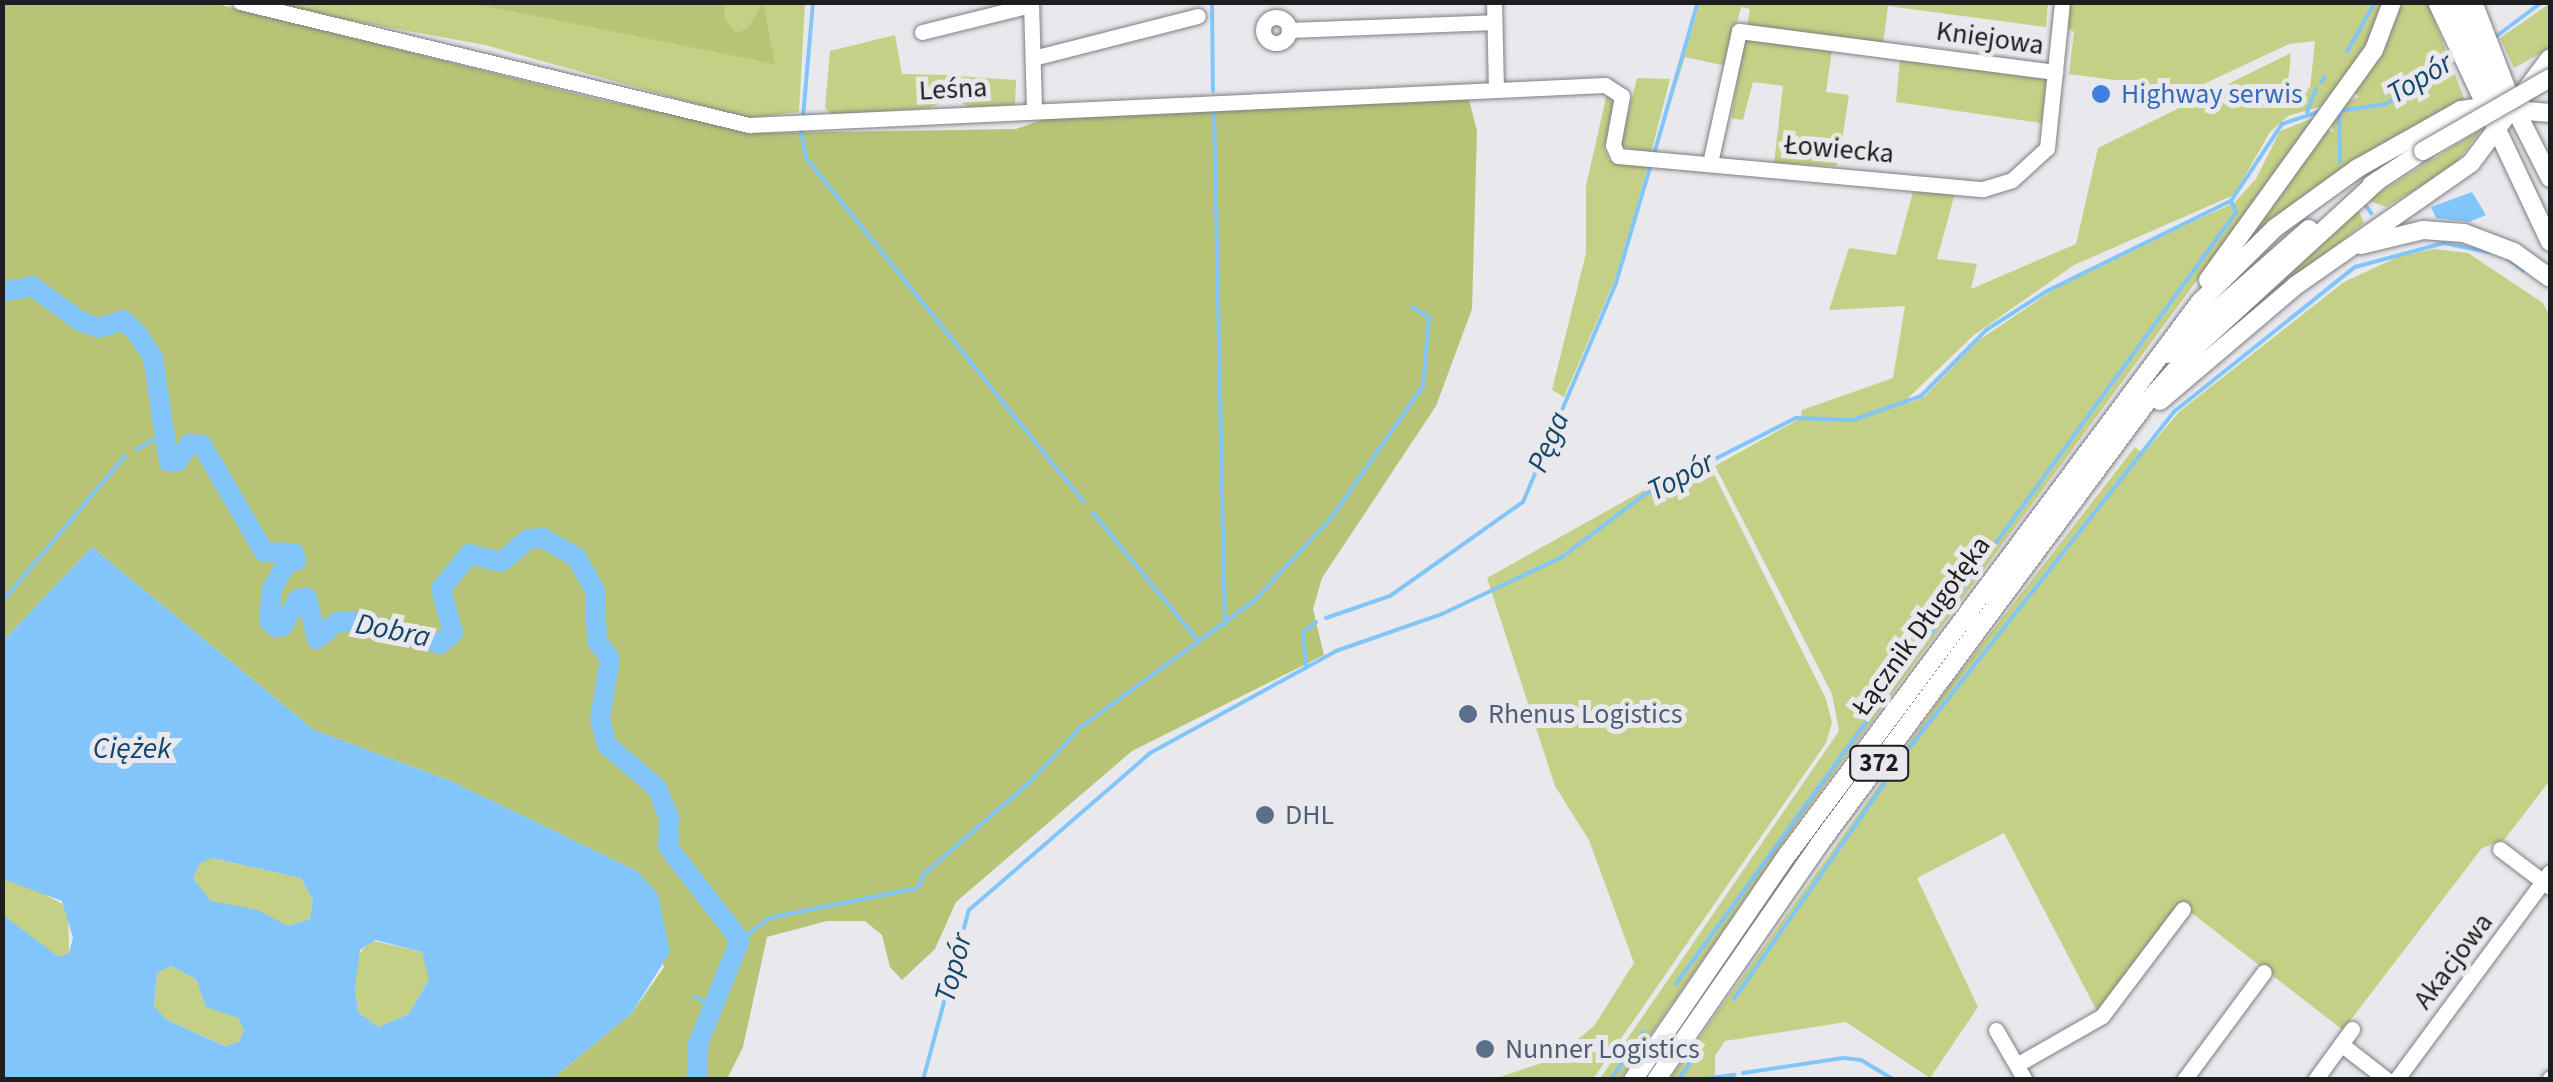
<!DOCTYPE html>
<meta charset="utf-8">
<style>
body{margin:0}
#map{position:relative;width:2553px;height:1082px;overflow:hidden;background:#e9e8ed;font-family:"Source Sans 3",sans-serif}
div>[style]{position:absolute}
.green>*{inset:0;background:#c4d085}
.forest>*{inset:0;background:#b7c375}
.water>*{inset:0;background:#82c5fa}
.stream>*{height:4px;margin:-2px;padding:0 2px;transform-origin:2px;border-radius:2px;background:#82c5fa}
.river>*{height:20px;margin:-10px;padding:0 10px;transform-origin:10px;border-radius:10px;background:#82c5fa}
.roads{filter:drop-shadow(0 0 2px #7e7d82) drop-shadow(0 0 2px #7e7d82)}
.minor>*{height:15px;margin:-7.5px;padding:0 7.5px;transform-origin:7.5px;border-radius:7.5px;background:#fff}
.minor>.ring{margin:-7.5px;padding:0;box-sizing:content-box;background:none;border:15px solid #fff;border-radius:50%}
.major>*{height:18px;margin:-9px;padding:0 9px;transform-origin:9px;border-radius:9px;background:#fff}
.bridges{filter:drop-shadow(0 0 2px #7e7d82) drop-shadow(0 0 2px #7e7d82)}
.major-bridge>*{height:18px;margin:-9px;padding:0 9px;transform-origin:9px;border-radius:9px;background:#fff}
.dots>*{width:28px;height:28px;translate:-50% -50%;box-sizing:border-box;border:5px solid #e9e8ed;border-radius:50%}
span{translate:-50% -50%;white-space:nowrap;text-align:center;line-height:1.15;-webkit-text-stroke:10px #e9e8ed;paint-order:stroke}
.shield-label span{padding:2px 8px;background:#e9e8ed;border:2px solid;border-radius:8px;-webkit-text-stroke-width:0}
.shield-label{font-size:25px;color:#1e1e20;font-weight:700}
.street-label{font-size:28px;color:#1e1e20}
.shop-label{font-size:28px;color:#366cbe}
.left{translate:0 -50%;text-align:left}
.service-label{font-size:28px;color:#4e5e75}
.water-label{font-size:30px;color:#144669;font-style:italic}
.frame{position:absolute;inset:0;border:5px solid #1e1e20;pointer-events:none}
</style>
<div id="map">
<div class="green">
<i style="clip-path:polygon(1866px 2px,2048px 3px,2046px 27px,1888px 6px,1883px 44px,2048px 67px,2041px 123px,1896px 102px,1900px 59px,1832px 50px,1826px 92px,1849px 95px,1839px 161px,1836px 166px,1774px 163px,1783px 86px,1753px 82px,1743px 120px,1731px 118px,1750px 9px,1741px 7px,1726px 66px,1685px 57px,1655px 152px,1700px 3px)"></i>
<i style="clip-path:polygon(255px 3px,805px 3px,799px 112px,746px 118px,485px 45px)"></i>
<i style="clip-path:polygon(2069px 3px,2384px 3px,2366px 45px,2322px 106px,2288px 116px,2270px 132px,2234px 195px,2074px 265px,1974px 335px,1908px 398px,1910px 403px,1924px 397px,1979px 340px,2077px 274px,2234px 203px,2256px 179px,2280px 131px,2318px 116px,1800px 819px,1620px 1079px,1599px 1080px,1839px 731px,1832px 694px,1715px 466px,1801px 418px,1802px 410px,1893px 378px,1905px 306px,1829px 310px,1849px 248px,1896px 255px,1914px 188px,1955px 193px,1937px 259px,1977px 264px,1971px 289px,2076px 244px,2098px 148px,2291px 53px,2288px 83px,2310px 89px,2315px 41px,2289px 44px,2191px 90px,2069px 74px,2074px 32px,2066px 27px)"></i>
<i style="clip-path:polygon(2402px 3px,2428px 3px,2465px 101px,2229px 261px,2325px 129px,2333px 132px,2332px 121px,2346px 102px,2359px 97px,2354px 92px,2384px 50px)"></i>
<i style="clip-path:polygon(2549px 4px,2550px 48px,2514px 68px,2500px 38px)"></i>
<i style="clip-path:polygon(895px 35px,902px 74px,947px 75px,948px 99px,930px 108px,832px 115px,825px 108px,830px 51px)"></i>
<i style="clip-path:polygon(957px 76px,1016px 80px,1015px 105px,968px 107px,958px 100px)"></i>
<i style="clip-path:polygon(1637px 78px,1670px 79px,1651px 153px,1620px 146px)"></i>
<i style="clip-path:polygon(1607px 93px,1616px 107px,1604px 149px,1609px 160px,1649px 162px,1620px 268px,1564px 397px,1552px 390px,1586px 253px,1586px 186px)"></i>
<i style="clip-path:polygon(2483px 128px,2452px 168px,2386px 207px,2367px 200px)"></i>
<i style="clip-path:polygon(2358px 209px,2364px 223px,2192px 361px)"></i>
<i style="clip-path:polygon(2434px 249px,2468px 253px,2543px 303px,2550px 317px,2550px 780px,2504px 840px,2482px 848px,2343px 1030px,2180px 904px,2099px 1015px,2004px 833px,1917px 878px,1978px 1007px,1930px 1078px,1846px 1022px,1725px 1041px,1715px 1056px,1715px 1079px,1669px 1080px,1948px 688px,2135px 447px,2143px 454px,2180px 411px,2344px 282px,2400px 256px)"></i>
<i style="clip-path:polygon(1705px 456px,1826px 699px,1832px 723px,1826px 743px,1593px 1079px,1494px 1079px,1554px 1059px,1594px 1026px,1634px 963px,1589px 840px,1555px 786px,1487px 578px)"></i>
<i style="clip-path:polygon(212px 858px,301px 878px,313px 900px,310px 919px,288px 926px,211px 901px,193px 878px,200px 862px)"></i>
<i style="clip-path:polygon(14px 878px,68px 907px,69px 953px,60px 957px,10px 927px,3px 915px,2px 879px)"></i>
<i style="clip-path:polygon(370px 940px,422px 952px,428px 961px,429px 979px,409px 1014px,378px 1027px,358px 1012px,355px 988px,355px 960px)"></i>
<i style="clip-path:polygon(171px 966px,196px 979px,206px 1006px,238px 1018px,244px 1030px,239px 1042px,226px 1046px,167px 1020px,154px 1006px,157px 972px)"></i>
</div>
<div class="forest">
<i style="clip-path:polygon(3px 3px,213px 3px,601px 100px,767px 133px,1016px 129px,1053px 116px,1467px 92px,1477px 131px,1472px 309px,1436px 406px,1322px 578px,1313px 609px,1324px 655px,1132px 751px,956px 902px,935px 949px,902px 980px,890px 967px,882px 935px,865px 921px,827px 921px,767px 937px,743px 1047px,727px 1079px,552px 1079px,632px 1013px,664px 967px,637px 871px,451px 781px,314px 730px,92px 547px,3px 641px)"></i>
<i style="clip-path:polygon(470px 3px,725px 3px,724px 18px,736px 33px,747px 29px,763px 3px,775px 64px)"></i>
</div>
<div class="water">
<i style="clip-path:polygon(2472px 192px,2486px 215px,2469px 222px,2436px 218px,2431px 207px)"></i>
<i style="clip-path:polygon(evenodd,92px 547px,314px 730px,451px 781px,637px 871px,658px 894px,670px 952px,632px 1013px,552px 1079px,3px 1079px,3px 915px,59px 957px,69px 953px,73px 938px,62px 901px,3px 879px,3px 641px,92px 547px,212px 858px,301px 878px,313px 900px,310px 919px,288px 926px,258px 910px,211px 901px,193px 878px,200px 863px,212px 858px,92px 547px,375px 940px,422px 952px,429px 979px,409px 1014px,378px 1027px,358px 1012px,355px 988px,360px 950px,375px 940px,92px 547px,171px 966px,196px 979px,206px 1007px,238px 1018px,244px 1030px,239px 1042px,225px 1046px,167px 1020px,154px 1006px,157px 973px,171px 966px)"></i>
</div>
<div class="stream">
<i style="left:1212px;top:2px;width:89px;rotate:89.4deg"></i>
<i style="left:2494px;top:38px;width:60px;rotate:-36.9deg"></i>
<i style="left:2347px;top:52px;width:57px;rotate:-60.8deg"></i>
<i style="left:2321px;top:82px;width:6px;rotate:-51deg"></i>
<i style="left:1214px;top:110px;width:515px;rotate:88.78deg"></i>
<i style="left:2339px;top:111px;width:48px;rotate:-8.5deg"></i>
<i style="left:2386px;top:104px;width:87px;rotate:-34.2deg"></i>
<i style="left:2339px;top:111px;width:50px;rotate:88.9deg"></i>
<i style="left:2307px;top:112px;width:25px;rotate:-69deg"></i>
<i style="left:803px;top:117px;width:115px;rotate:-85deg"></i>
<i style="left:801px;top:130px;width:28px;rotate:80deg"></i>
<i style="left:806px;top:158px;width:442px;rotate:51.1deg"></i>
<i style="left:1654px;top:154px;width:158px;rotate:-73.9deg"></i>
<i style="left:2366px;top:206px;width:9px;rotate:54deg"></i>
<i style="left:2508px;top:259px;width:19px;rotate:36deg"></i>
<i style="left:146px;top:346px;width:8px;rotate:-30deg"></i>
<i style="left:137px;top:449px;width:29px;rotate:-29deg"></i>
<i style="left:1093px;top:513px;width:166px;rotate:50.6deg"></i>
<i style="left:2px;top:602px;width:191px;rotate:-49.9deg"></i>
<i style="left:1326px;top:618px;width:68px;rotate:-19deg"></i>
<i style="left:1390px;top:596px;width:163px;rotate:-35.3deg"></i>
<i style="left:1523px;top:502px;width:238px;rotate:-67deg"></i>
<i style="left:1616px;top:283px;width:124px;rotate:-73.6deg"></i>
<i style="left:1306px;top:668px;width:35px;rotate:-95deg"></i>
<i style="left:1303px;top:633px;width:17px;rotate:-40deg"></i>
<i style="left:740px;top:940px;width:36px;rotate:-37deg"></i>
<i style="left:769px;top:918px;width:152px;rotate:-11.4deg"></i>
<i style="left:918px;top:888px;width:15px;rotate:-67deg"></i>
<i style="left:924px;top:874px;width:140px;rotate:-41deg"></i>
<i style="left:1030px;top:782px;width:75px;rotate:-47.2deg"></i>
<i style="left:1081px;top:727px;width:214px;rotate:-36.1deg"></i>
<i style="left:1254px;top:601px;width:115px;rotate:-47.1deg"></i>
<i style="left:1332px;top:517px;width:160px;rotate:-55.2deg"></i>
<i style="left:1423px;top:386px;width:69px;rotate:-85deg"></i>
<i style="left:1429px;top:317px;width:20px;rotate:-150deg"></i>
<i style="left:1676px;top:984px;width:954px;rotate:-54.04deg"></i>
<i style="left:2236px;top:212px;width:12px;rotate:-114deg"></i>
<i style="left:695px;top:997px;width:25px;rotate:27deg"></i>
<i style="left:1734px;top:999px;width:302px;rotate:-55.1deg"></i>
<i style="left:1907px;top:751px;width:433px;rotate:-51.8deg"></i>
<i style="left:2175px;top:411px;width:231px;rotate:-38.7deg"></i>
<i style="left:2355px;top:267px;width:92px;rotate:-15.1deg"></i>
<i style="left:2444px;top:243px;width:46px;rotate:11.3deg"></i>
<i style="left:1640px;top:1037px;width:6px;rotate:-59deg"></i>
<i style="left:1697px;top:1053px;width:6px;rotate:-59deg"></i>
<i style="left:1743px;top:1073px;width:101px;rotate:-8.5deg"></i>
<i style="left:1843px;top:1058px;width:18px;rotate:6deg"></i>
<i style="left:1861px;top:1060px;width:39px;rotate:31deg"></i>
<i style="left:923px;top:1080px;width:176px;rotate:-74.9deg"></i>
<i style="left:969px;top:910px;width:240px;rotate:-40.9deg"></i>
<i style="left:1150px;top:753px;width:212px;rotate:-28.7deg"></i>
<i style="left:1336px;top:651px;width:112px;rotate:-19.2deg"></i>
<i style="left:1442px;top:614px;width:133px;rotate:-25.4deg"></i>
<i style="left:1562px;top:557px;width:103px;rotate:-37.1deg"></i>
<i style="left:1644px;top:495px;width:170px;rotate:-26.9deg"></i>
<i style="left:1796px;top:418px;width:57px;rotate:2deg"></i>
<i style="left:1853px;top:420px;width:72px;rotate:-19.4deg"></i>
<i style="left:1921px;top:396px;width:93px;rotate:-45.4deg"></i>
<i style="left:1986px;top:330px;width:72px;rotate:-32.6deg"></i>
<i style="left:2047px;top:291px;width:205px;rotate:-26.1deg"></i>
<i style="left:2231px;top:201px;width:92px;rotate:-56.5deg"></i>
<i style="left:2282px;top:124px;width:44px;rotate:-18.4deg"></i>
<i style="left:1610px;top:1080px;width:44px;rotate:-54.2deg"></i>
<i style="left:1678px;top:1080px;width:26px;rotate:-54deg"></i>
<i style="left:1698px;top:1080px;width:37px;rotate:-8deg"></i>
</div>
<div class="river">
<i style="left:2px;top:292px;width:31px;rotate:-11deg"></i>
<i style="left:32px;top:286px;width:59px;rotate:36.1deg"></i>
<i style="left:80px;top:321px;width:20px;rotate:20deg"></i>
<i style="left:99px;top:328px;width:25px;rotate:-18deg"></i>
<i style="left:123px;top:320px;width:19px;rotate:43deg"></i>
<i style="left:137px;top:333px;width:30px;rotate:57deg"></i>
<i style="left:153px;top:358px;width:105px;rotate:81.3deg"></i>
<i style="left:169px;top:462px;width:8px"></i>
<i style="left:177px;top:462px;width:22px;rotate:-56deg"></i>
<i style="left:189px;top:444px;width:13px;rotate:4deg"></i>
<i style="left:202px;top:445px;width:124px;rotate:59.9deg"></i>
<i style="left:264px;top:552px;width:30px;rotate:2deg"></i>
<i style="left:294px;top:553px;width:8px;rotate:76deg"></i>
<i style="left:296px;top:561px;width:10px;rotate:163deg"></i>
<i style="left:286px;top:564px;width:29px;rotate:119deg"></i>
<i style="left:272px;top:589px;width:32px;rotate:95deg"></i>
<i style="left:269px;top:621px;width:9px;rotate:41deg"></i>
<i style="left:276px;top:627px;width:7px;rotate:-8deg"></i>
<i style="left:283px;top:626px;width:31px;rotate:-61deg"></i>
<i style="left:298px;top:599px;width:9px;rotate:-6deg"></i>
<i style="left:307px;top:598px;width:42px;rotate:76.3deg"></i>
<i style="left:317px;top:639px;width:26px;rotate:-40deg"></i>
<i style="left:337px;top:622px;width:26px"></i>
<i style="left:363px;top:622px;width:80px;rotate:15.9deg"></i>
<i style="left:440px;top:644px;width:17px;rotate:-40deg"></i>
<i style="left:453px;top:633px;width:46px;rotate:-105.3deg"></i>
<i style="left:441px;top:589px;width:45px;rotate:-51.3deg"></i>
<i style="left:469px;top:554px;width:33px;rotate:14deg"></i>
<i style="left:501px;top:562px;width:35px;rotate:-40deg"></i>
<i style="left:528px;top:539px;width:15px;rotate:-4deg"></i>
<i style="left:543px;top:538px;width:38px;rotate:30deg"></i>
<i style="left:576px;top:557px;width:38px;rotate:60deg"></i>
<i style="left:595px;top:590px;width:51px;rotate:87.8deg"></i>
<i style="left:597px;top:641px;width:22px;rotate:54deg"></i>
<i style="left:610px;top:659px;width:61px;rotate:99.5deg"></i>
<i style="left:600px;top:719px;width:27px;rotate:75deg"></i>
<i style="left:607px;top:745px;width:66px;rotate:40.7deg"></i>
<i style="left:657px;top:788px;width:31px;rotate:68deg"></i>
<i style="left:669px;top:817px;width:30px;rotate:92deg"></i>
<i style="left:668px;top:847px;width:118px;rotate:52.3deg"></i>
<i style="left:740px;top:940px;width:112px;rotate:112deg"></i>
<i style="left:698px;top:1044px;width:36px;rotate:92deg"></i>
</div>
<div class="roads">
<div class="minor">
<i style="left:240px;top:2px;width:524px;rotate:13.59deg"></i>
<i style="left:749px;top:125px;width:857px;rotate:-2.68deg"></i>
<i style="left:1605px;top:85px;width:20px;rotate:33deg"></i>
<i style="left:1622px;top:96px;width:50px;rotate:100.4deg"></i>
<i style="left:1613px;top:145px;width:12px;rotate:66deg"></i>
<i style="left:1618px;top:156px;width:366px;rotate:5.2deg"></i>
<i style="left:1983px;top:189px;width:30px;rotate:-17deg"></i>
<i style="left:2012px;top:180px;width:47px;rotate:-42.4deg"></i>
<i style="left:2047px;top:148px;width:147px;rotate:-84.1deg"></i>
<i style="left:1031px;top:2px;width:108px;rotate:88.4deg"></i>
<i style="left:1494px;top:2px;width:85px;rotate:88.7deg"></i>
<i class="ring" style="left:1263px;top:17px;width:11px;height:11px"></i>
<i style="left:1289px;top:30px;width:205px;rotate:-2.2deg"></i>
<i style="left:922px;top:32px;width:112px;rotate:-13.9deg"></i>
<i style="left:1033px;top:58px;width:170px;rotate:-14.3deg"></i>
<i style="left:1710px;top:163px;width:135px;rotate:-77.6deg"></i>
<i style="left:1739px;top:31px;width:319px;rotate:7.4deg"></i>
<i style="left:2500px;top:849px;width:63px;rotate:37.2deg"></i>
<i style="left:1996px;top:1030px;width:58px;rotate:59.9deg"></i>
<i style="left:2341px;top:1044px;width:58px;rotate:38deg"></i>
<i style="left:2018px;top:1064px;width:97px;rotate:-29.7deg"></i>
<i style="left:2102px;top:1016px;width:134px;rotate:-52.9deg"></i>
<i style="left:2184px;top:1080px;width:134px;rotate:-53.5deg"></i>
<i style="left:2315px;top:1080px;width:63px;rotate:-54deg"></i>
<i style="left:2396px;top:1080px;width:259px;rotate:-53.5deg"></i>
<i style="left:2549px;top:1080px;width:2px;rotate:-63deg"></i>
</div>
<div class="major">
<i style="left:2437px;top:2px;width:265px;rotate:64.8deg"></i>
<i style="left:2454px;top:2px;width:101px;rotate:64.2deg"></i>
<i style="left:2498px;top:93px;width:34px;rotate:32deg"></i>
<i style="left:2527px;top:111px;width:23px;rotate:5deg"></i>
<i style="left:2473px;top:2px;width:108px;rotate:68.9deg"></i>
<i style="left:2512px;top:103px;width:84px;rotate:63.1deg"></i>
<i style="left:2371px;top:185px;width:62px;rotate:-33.2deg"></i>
<i style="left:2361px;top:245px;width:64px;rotate:-13.6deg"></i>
<i style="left:2423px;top:230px;width:41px;rotate:4.2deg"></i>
<i style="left:2464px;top:233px;width:53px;rotate:20.8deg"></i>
<i style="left:2514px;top:252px;width:44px;rotate:35.8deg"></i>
<i style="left:2208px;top:280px;width:284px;rotate:-54.2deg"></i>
<i style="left:2374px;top:50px;width:51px;rotate:-69.4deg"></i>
<i style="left:2167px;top:354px;width:189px;rotate:-41.4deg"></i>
<i style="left:2160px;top:401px;width:177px;rotate:-40.4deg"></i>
<i style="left:2295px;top:286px;width:215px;rotate:-34.9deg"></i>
<i style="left:2471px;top:163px;width:131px;rotate:-53deg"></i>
<i style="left:1633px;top:1080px;width:274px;rotate:-55.6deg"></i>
<i style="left:1788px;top:854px;width:689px;rotate:-53.26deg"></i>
<i style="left:2200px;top:302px;width:105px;rotate:-44.6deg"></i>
<i style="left:2275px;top:228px;width:102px;rotate:-35.9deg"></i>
<i style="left:2358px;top:168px;width:118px;rotate:-29.4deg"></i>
<i style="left:2461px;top:110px;width:45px;rotate:-7.6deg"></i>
<i style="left:1656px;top:1080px;width:288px;rotate:-55.3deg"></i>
<i style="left:1820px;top:843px;width:548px;rotate:-53.46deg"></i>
<i style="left:2146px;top:403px;width:78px;rotate:-48.1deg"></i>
<i style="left:2198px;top:345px;width:245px;rotate:-42.4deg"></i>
</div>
</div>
<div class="bridges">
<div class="major-bridge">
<i style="left:2423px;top:151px;width:146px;rotate:-29.9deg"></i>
</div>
</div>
<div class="dots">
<i style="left:2101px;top:94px;background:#3f7fe0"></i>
<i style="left:1468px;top:714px;background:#5c6f8a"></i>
<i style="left:1265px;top:815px;background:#5c6f8a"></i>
<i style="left:1485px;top:1049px;background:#5c6f8a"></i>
</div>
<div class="shield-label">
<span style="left:1879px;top:763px">372</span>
</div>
<div class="street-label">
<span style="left:1990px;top:38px;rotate:8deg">Kniejowa</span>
<span style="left:953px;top:89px;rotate:-3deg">Leśna</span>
<span style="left:1839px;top:149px;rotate:5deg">Łowiecka</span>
<span style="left:1921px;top:626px;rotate:-54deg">Łącznik Długołęka</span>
<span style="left:2453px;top:961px;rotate:-53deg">Akacjowa</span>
</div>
<div class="shop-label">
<span class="left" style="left:2121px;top:94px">Highway serwis</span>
</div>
<div class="service-label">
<span class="left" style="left:1488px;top:714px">Rhenus Logistics</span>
<span class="left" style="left:1285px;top:815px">DHL</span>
<span class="left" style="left:1505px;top:1049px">Nunner Logistics</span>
</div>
<div class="water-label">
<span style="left:2420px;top:79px;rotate:-31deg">Topór</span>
<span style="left:1549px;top:442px;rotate:-67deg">Pęga</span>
<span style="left:1681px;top:477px;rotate:-28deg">Topór</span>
<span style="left:393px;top:631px;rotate:11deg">Dobra</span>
<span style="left:132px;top:749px">Ciężek</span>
<span style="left:954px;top:968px;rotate:-75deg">Topór</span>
</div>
<div class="frame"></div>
</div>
